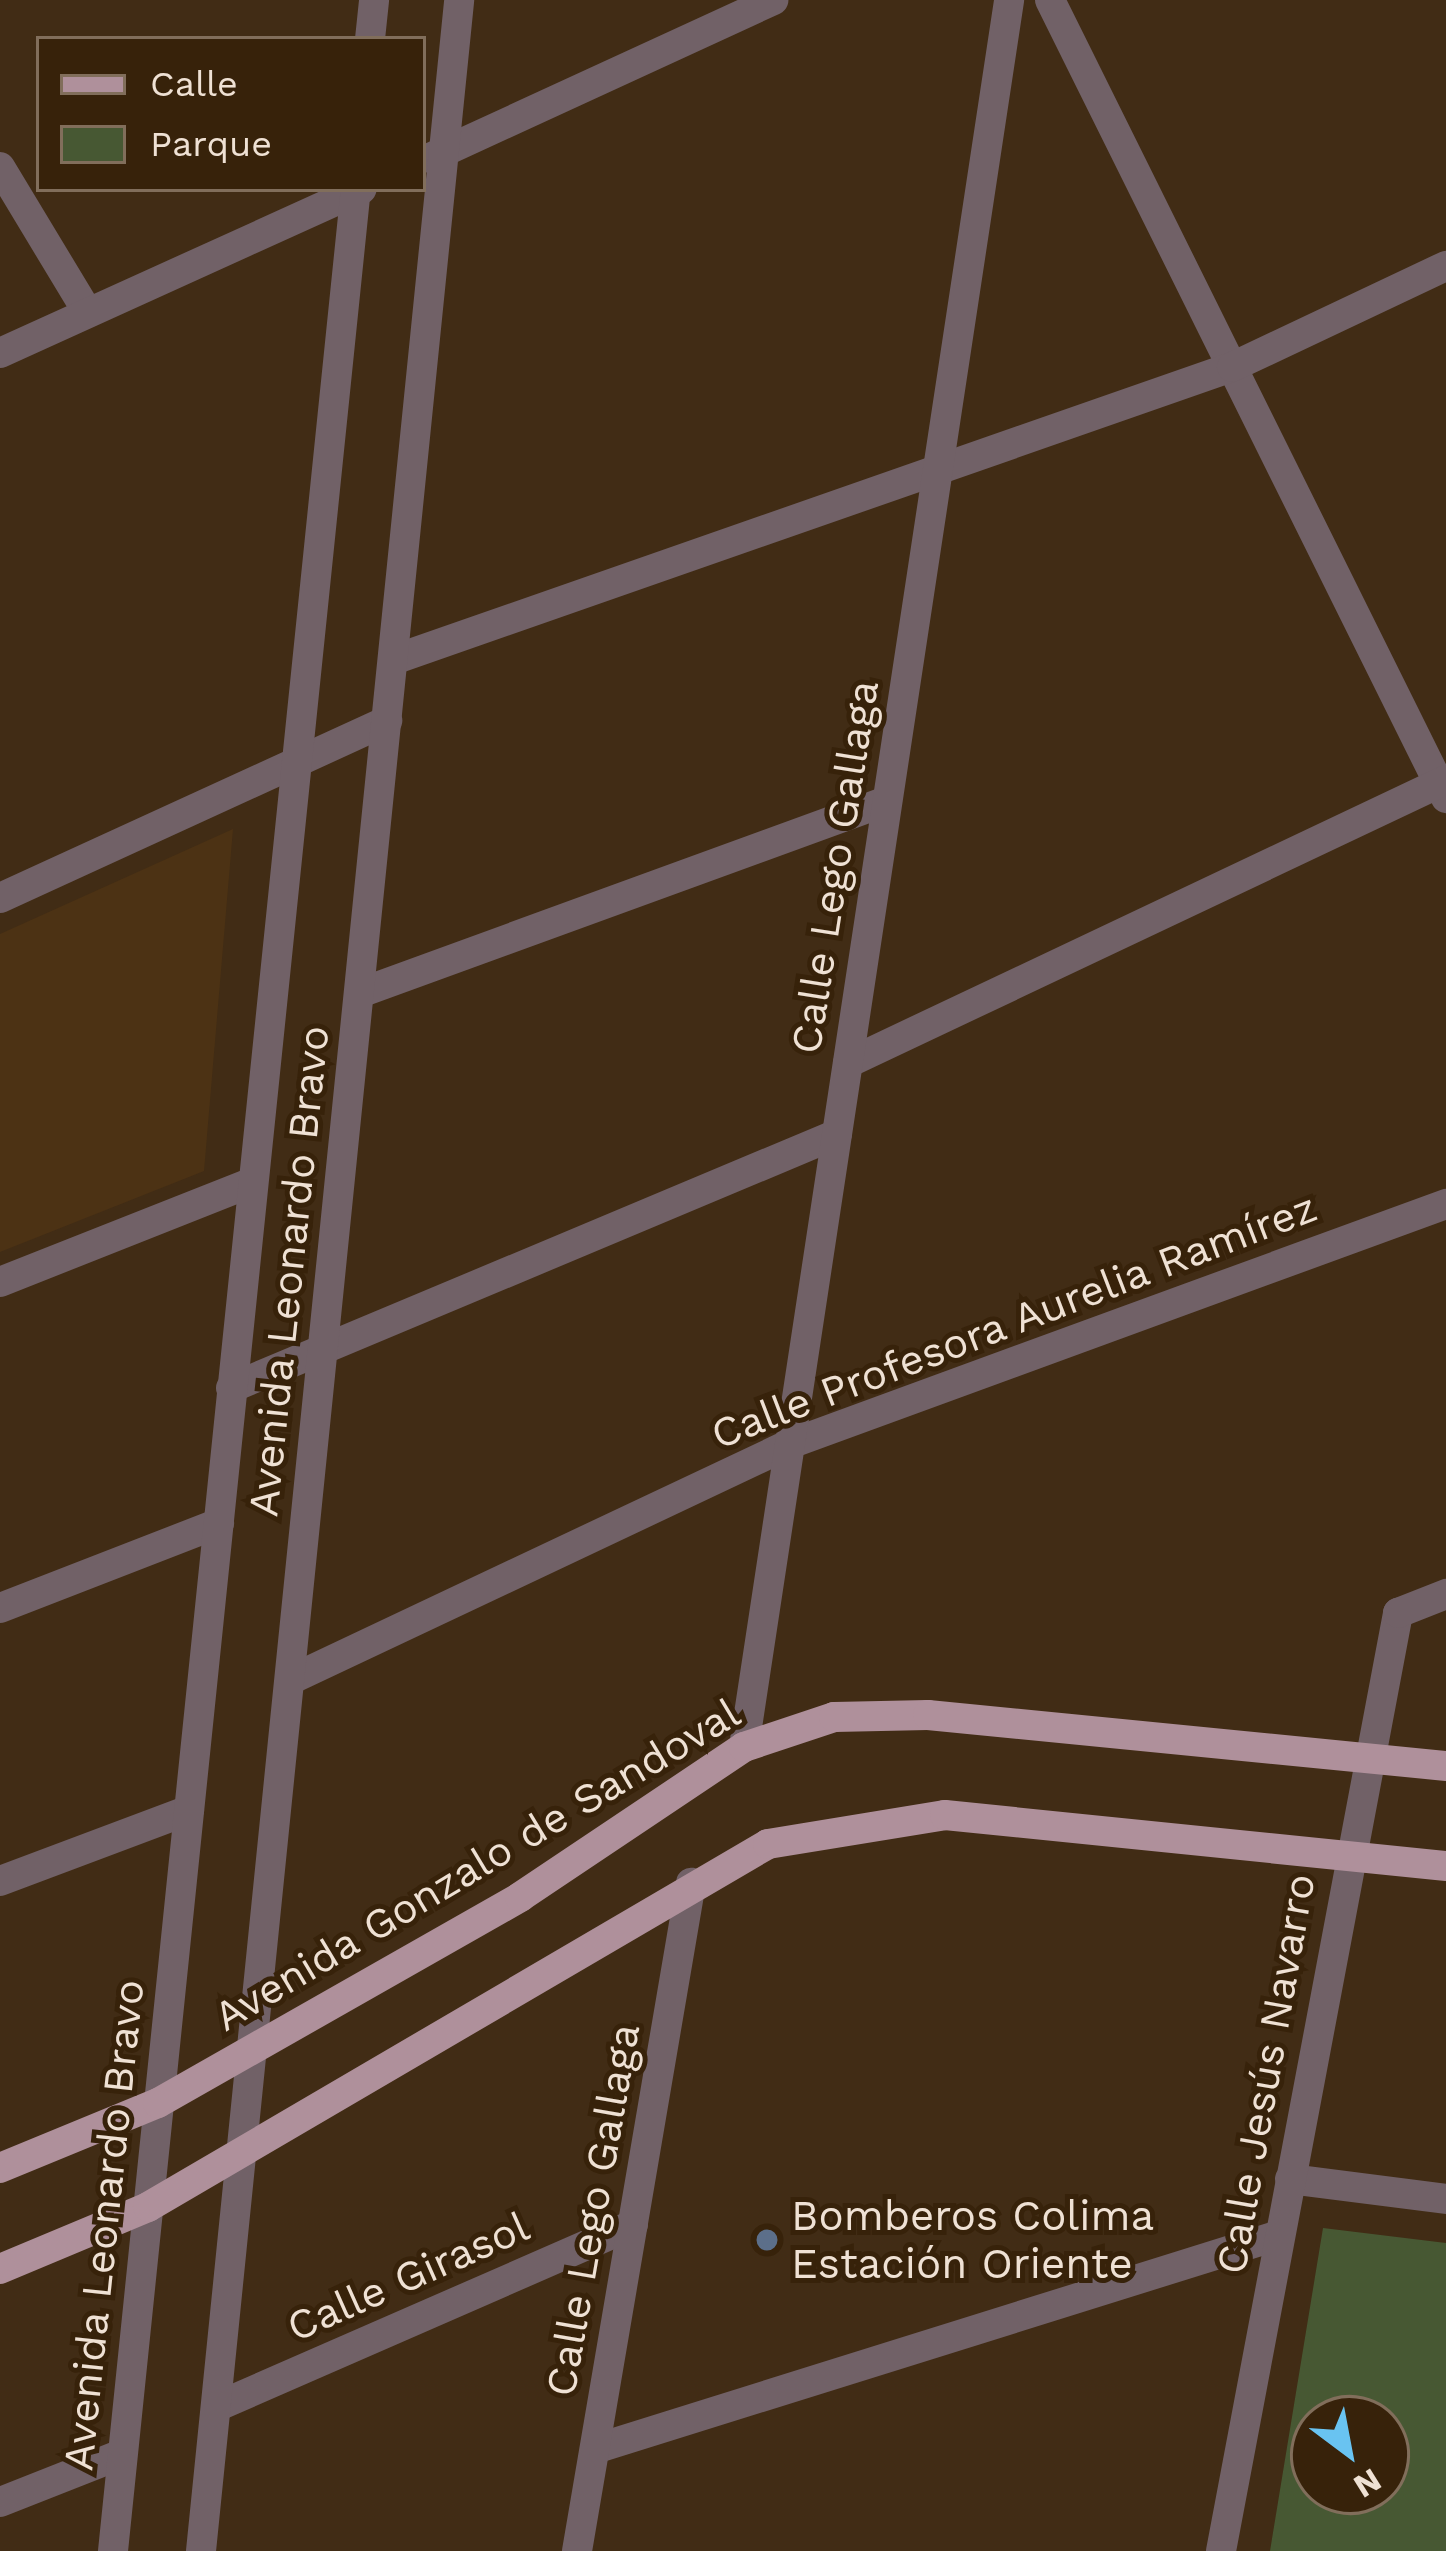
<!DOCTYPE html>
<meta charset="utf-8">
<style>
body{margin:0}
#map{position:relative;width:1446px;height:2551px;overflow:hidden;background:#412c15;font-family:"Work Sans",sans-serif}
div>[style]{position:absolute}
.built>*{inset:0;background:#4c3214}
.green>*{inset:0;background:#475833}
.minor>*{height:30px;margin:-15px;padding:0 15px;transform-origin:15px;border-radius:15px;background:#716167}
.major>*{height:30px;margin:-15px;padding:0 15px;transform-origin:15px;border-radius:15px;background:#af909b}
.dots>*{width:33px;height:33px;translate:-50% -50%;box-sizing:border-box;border:6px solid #37220a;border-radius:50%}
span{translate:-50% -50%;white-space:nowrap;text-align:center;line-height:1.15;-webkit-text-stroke:10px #37220a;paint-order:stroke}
.street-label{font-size:42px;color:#efe1d4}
.poi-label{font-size:42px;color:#efe1d4}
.left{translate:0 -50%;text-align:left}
.legend{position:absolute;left:36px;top:36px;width:390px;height:156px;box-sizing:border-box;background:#37220a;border:3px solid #816e5b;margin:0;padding:15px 21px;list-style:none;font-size:36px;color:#efe1d4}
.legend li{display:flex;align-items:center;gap:24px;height:60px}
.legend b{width:60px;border:3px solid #816e5b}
.north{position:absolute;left:1290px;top:2395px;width:120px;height:120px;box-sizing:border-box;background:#37220a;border:3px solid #816e5b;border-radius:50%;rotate:148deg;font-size:33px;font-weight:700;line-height:48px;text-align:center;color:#efe1d4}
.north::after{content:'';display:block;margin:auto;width:42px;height:54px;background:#69c3f1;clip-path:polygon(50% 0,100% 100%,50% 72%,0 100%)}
</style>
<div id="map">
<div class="built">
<i style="clip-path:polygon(233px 829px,204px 1171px,0 1252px,0 934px)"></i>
</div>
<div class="green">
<i style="clip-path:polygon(evenodd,1323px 2228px,1446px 2243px,1446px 2551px,1270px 2551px,1323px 2228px,1314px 2419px,1386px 2419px,1386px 2491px,1314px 2491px,1314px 2419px)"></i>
</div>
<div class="minor">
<i style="left:1050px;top:0;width:891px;rotate:63.61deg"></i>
<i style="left:370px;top:39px;width:39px;rotate:-84deg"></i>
<i style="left:430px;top:158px;width:378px;rotate:-24.7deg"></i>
<i style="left:0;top:167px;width:170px;rotate:58.9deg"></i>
<i style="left:0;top:353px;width:397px;rotate:-24.4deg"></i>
<i style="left:393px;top:660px;width:889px;rotate:-19.25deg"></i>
<i style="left:1232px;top:367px;width:237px;rotate:-25.3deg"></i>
<i style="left:0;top:898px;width:426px;rotate:-24.6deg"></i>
<i style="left:360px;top:993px;width:561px;rotate:-20.02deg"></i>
<i style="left:848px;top:1063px;width:662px;rotate:-25.33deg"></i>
<i style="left:0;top:1282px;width:272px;rotate:-21.6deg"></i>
<i style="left:231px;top:1388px;width:657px;rotate:-22.74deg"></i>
<i style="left:0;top:1608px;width:235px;rotate:-21.2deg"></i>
<i style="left:290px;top:1680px;width:553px;rotate:-25.27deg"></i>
<i style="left:790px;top:1444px;width:699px;rotate:-20.1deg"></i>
<i style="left:744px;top:1747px;width:1767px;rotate:-81.37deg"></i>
<i style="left:0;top:1881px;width:202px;rotate:-20.6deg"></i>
<i style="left:1290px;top:2179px;width:157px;rotate:7.3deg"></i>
<i style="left:216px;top:2407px;width:455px;rotate:-23.6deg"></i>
<i style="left:595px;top:2449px;width:717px;rotate:-17.37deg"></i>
<i style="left:0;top:2502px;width:131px;rotate:-21.5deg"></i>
<i style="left:113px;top:2551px;width:2374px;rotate:-84.13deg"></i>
<i style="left:201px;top:2551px;width:2564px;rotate:-84.22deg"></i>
<i style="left:577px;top:2551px;width:678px;rotate:-80.32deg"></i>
<i style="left:1221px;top:2551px;width:955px;rotate:-79.31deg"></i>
<i style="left:1398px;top:1613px;width:52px;rotate:-21.6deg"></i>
</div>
<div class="major">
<i style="left:0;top:2168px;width:171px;rotate:-22.4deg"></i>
<i style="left:158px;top:2103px;width:417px;rotate:-29.6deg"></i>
<i style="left:520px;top:1897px;width:270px;rotate:-33.8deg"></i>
<i style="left:744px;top:1747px;width:95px;rotate:-18.4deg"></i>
<i style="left:834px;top:1717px;width:94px;rotate:-1.2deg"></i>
<i style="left:928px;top:1715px;width:521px;rotate:5.62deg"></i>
<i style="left:0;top:2269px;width:160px;rotate:-22.7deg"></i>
<i style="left:148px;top:2207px;width:718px;rotate:-30.35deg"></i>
<i style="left:768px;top:1844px;width:179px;rotate:-9.3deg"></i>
<i style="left:945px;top:1815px;width:504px;rotate:5.81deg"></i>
</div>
<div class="dots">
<i style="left:767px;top:2240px;background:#5c6f8a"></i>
</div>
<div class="street-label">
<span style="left:835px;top:867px;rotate:-81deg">Calle Lego Gallaga</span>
<span style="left:289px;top:1271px;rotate:-84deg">Avenida Leonardo Bravo</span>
<span style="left:1014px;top:1321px;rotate:-21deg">Calle Profesora Aurelia Ramírez</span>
<span style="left:477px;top:1865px;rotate:-31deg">Avenida Gonzalo de Sandoval</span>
<span style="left:1266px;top:2074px;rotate:-80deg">Calle Jesús Navarro</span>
<span style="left:593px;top:2210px;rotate:-80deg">Calle Lego Gallaga</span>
<span style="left:104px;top:2225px;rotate:-84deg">Avenida Leonardo Bravo</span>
<span style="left:408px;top:2277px;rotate:-24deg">Calle Girasol</span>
</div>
<div class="poi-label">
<span class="left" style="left:791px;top:2240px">Bomberos Colima<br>Estación Oriente</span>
</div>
<ul class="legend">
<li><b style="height:15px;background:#af909b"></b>Calle</li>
<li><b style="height:33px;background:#475833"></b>Parque</li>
</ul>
<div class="north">N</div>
</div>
